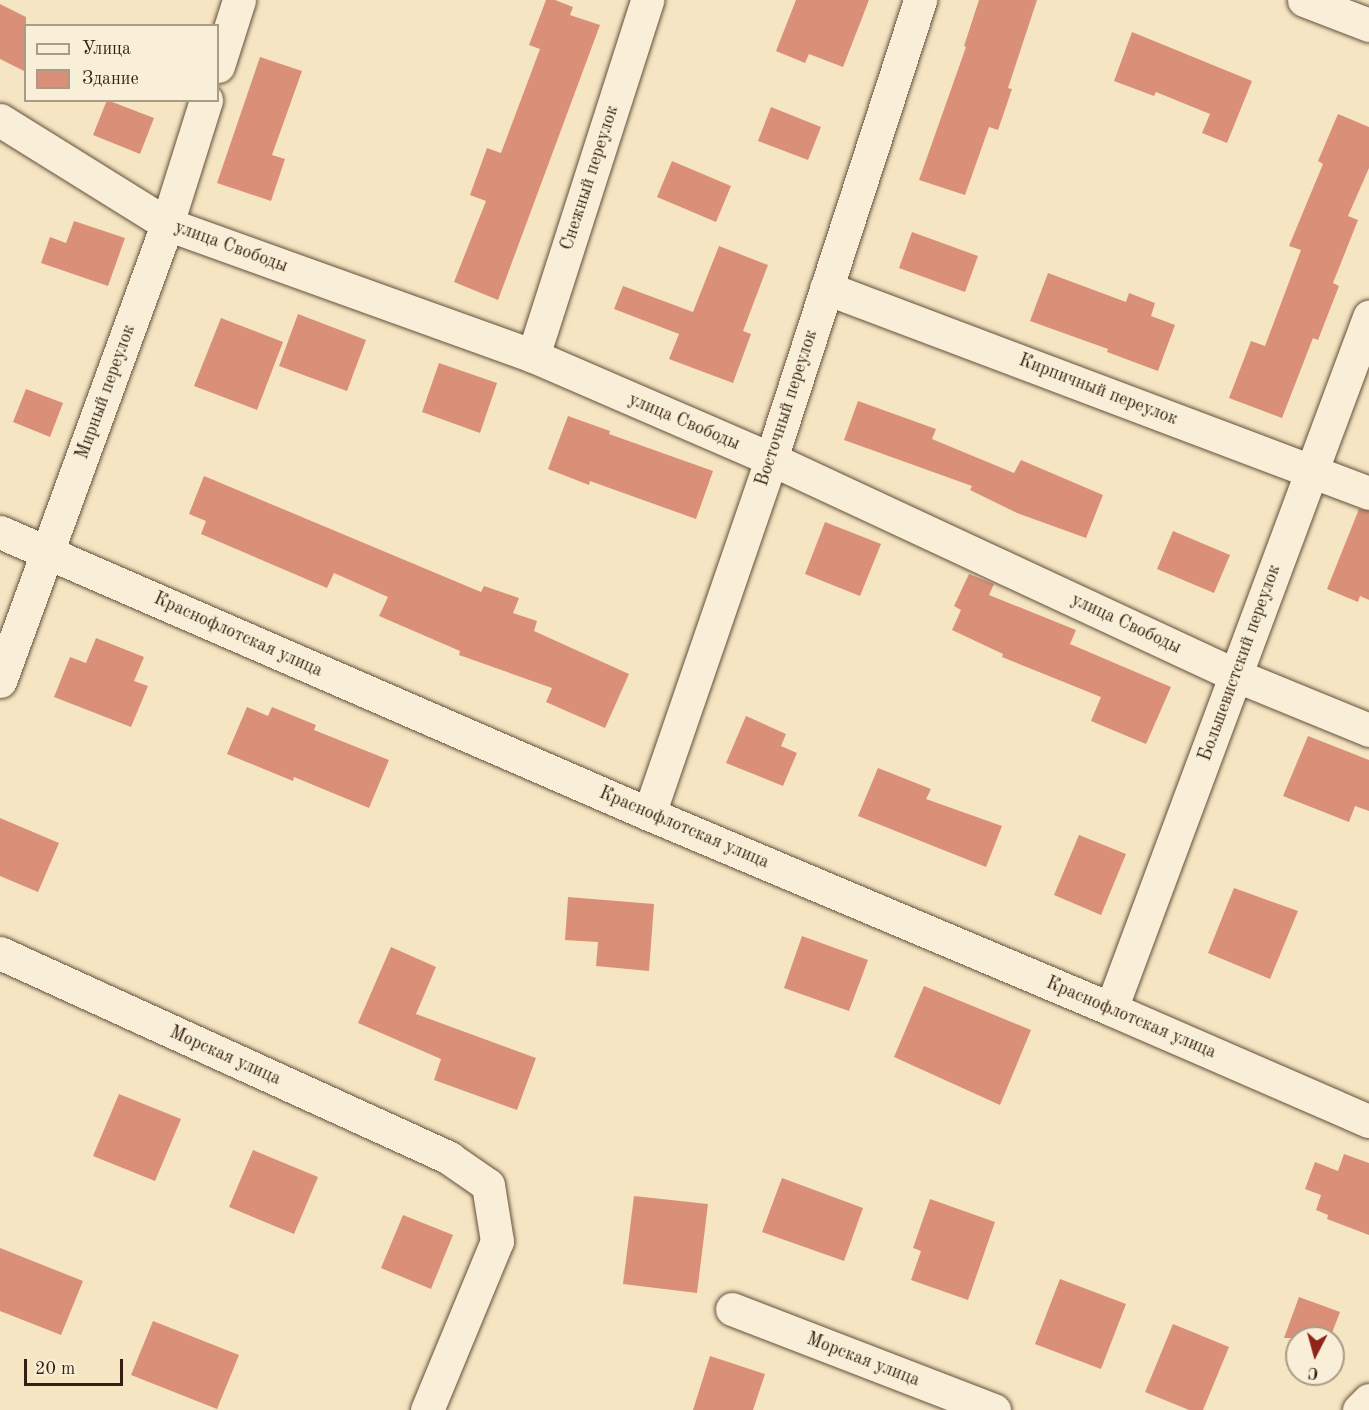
<!DOCTYPE html>
<meta charset="utf-8">
<style>
body{margin:0}
#map{position:relative;width:1369px;height:1410px;overflow:hidden;background:#f6e5c2;font-family:"Old Standard TT",serif}
div>[style]{position:absolute}
.building>*{inset:0;background:#da9078}
.roads{filter:drop-shadow(0 0 2px #64503c) drop-shadow(0 0 2px #64503c)}
.minor>*{height:33px;margin:-16.5px;padding:0 16.5px;transform-origin:16.5px;border-radius:16.5px;background:#f9eed7}
.secondary>*{height:33px;margin:-16.5px;padding:0 16.5px;transform-origin:16.5px;border-radius:16.5px;background:#f9eed7}
span{translate:-50% -50%;white-space:nowrap;text-align:center;line-height:1.15;-webkit-text-stroke:5px #f9eed7;paint-order:stroke}
.street-label{font-size:18px;color:#341f10}
.legend{position:absolute;left:24px;top:24px;width:195px;height:78px;box-sizing:border-box;background:#f9eed7;border:2px solid #aa9b87;margin:0;padding:8px 10px;list-style:none;font-size:18px;color:#341f10}
.legend li{display:flex;align-items:center;gap:12px;height:30px}
.legend b{width:30px;border:2px solid #aa9b87}
.north{position:absolute;left:1285px;top:1326px;width:60px;height:60px;box-sizing:border-box;background:#f9eed7;border:2px solid #aa9b87;border-radius:50%;rotate:186deg;font-size:16px;font-weight:700;line-height:24px;text-align:center;color:#341f10}
.north::after{content:'';display:block;margin:auto;width:21px;height:27px;background:#8f2418;clip-path:polygon(50% 0,100% 100%,50% 72%,0 100%)}
.scale{position:absolute;left:24px;top:1359px;width:99px;height:27px;box-sizing:border-box;border:3px solid #341f10;border-top:0;padding-left:8px;font-size:18px;line-height:21px;white-space:nowrap;color:#341f10;-webkit-text-stroke:4px #f9eed7;paint-order:stroke}
</style>
<div id="map">
<div class="building">
<i style="clip-path:polygon(546px 0,555px 0,573px 7px,570px 15px,600px 25px,498px 300px,454px 282px,486px 201px,470px 195px,487px 148px,501px 153px,540px 49px,529px 45px)"></i>
<i style="clip-path:polygon(796px 0,869px 0,843px 67px,809px 54px,805px 63px,776px 51px)"></i>
<i style="clip-path:polygon(979px 0,1037px 0,1008px 88px,1012px 89px,998px 130px,989px 127px,965px 195px,919px 180px,966px 47px,964px 46px)"></i>
<i style="clip-path:polygon(0 4px,26px 17px,26px 72px,0 59px)"></i>
<i style="clip-path:polygon(1132px 32px,1252px 81px,1227px 143px,1202px 133px,1210px 114px,1156px 92px,1154px 96px,1114px 81px)"></i>
<i style="clip-path:polygon(260px 57px,302px 71px,272px 155px,285px 159px,271px 201px,217px 183px)"></i>
<i style="clip-path:polygon(107px 100px,154px 118px,140px 154px,93px 135px)"></i>
<i style="clip-path:polygon(771px 107px,821px 127px,808px 160px,758px 141px)"></i>
<i style="clip-path:polygon(1338px 114px,1369px 127px,1369px 168px,1348px 216px,1358px 220px,1333px 283px,1339px 286px,1318px 340px,1313px 338px,1282px 418px,1229px 398px,1251px 341px,1265px 346px,1301px 250px,1289px 246px,1323px 164px,1318px 161px)"></i>
<i style="clip-path:polygon(672px 161px,731px 186px,716px 222px,657px 197px)"></i>
<i style="clip-path:polygon(74px 221px,125px 238px,108px 286px,41px 263px,50px 237px,66px 243px)"></i>
<i style="clip-path:polygon(912px 232px,978px 256px,965px 292px,899px 268px)"></i>
<i style="clip-path:polygon(719px 246px,768px 265px,743px 331px,751px 334px,733px 383px,669px 359px,679px 334px,614px 309px,623px 286px,693px 312px)"></i>
<i style="clip-path:polygon(1048px 273px,1126px 302px,1129px 293px,1155px 303px,1151px 316px,1175px 325px,1158px 371px,1107px 352px,1108px 349px,1030px 321px)"></i>
<i style="clip-path:polygon(298px 314px,366px 340px,347px 391px,279px 366px)"></i>
<i style="clip-path:polygon(221px 318px,283px 342px,257px 410px,194px 386px)"></i>
<i style="clip-path:polygon(439px 363px,497px 383px,480px 433px,422px 412px)"></i>
<i style="clip-path:polygon(26px 389px,63px 403px,50px 437px,13px 422px)"></i>
<i style="clip-path:polygon(858px 401px,936px 429px,932px 439px,1014px 473px,1021px 460px,1103px 495px,1086px 538px,1017px 513px,970px 490px,972px 486px,844px 440px)"></i>
<i style="clip-path:polygon(568px 416px,610px 431px,609px 434px,713px 471px,696px 519px,590px 481px,589px 485px,548px 469px)"></i>
<i style="clip-path:polygon(204px 476px,481px 592px,484px 586px,519px 598px,513px 613px,537px 621px,534px 631px,629px 674px,605px 728px,546px 702px,552px 688px,459px 655px,460px 651px,379px 616px,388px 597px,334px 573px,327px 588px,201px 534px,206px 521px,189px 514px)"></i>
<i style="clip-path:polygon(1359px 509px,1369px 511px,1369px 600px,1360px 596px,1358px 602px,1327px 589px)"></i>
<i style="clip-path:polygon(825px 522px,881px 544px,860px 596px,805px 574px)"></i>
<i style="clip-path:polygon(1173px 531px,1230px 555px,1214px 593px,1157px 569px)"></i>
<i style="clip-path:polygon(969px 574px,994px 584px,989px 595px,1076px 630px,1070px 644px,1171px 687px,1146px 744px,1091px 721px,1101px 697px,1002px 657px,1003px 654px,952px 630px,961px 610px,954px 606px)"></i>
<i style="clip-path:polygon(96px 638px,144px 657px,134px 681px,148px 686px,131px 727px,54px 697px,70px 657px,86px 663px)"></i>
<i style="clip-path:polygon(247px 707px,268px 716px,272px 707px,316px 725px,314px 730px,389px 760px,369px 808px,294px 777px,293px 781px,227px 754px)"></i>
<i style="clip-path:polygon(746px 716px,786px 734px,781px 746px,797px 753px,783px 786px,726px 763px)"></i>
<i style="clip-path:polygon(1308px 736px,1369px 760px,1369px 811px,1355px 806px,1349px 822px,1283px 796px)"></i>
<i style="clip-path:polygon(878px 768px,931px 789px,926px 799px,1002px 826px,986px 867px,858px 816px)"></i>
<i style="clip-path:polygon(0 818px,59px 843px,38px 892px,0 876px)"></i>
<i style="clip-path:polygon(1079px 835px,1126px 854px,1101px 915px,1054px 895px)"></i>
<i style="clip-path:polygon(1234px 888px,1298px 911px,1270px 979px,1208px 953px)"></i>
<i style="clip-path:polygon(568px 897px,654px 904px,649px 971px,596px 966px,598px 942px,565px 940px)"></i>
<i style="clip-path:polygon(802px 936px,868px 960px,849px 1011px,784px 988px)"></i>
<i style="clip-path:polygon(391px 947px,436px 967px,416px 1014px,536px 1058px,517px 1110px,434px 1080px,441px 1059px,358px 1023px)"></i>
<i style="clip-path:polygon(924px 986px,1031px 1030px,1000px 1105px,894px 1057px)"></i>
<i style="clip-path:polygon(119px 1094px,181px 1119px,155px 1181px,93px 1156px)"></i>
<i style="clip-path:polygon(253px 1150px,318px 1177px,294px 1234px,229px 1207px)"></i>
<i style="clip-path:polygon(1344px 1154px,1369px 1163px,1369px 1235px,1327px 1219px,1328px 1215px,1316px 1210px,1321px 1195px,1305px 1189px,1315px 1162px,1338px 1171px)"></i>
<i style="clip-path:polygon(782px 1178px,863px 1208px,844px 1261px,762px 1232px)"></i>
<i style="clip-path:polygon(634px 1196px,708px 1204px,697px 1293px,623px 1284px)"></i>
<i style="clip-path:polygon(930px 1199px,995px 1222px,968px 1300px,911px 1280px,921px 1251px,913px 1248px)"></i>
<i style="clip-path:polygon(403px 1215px,453px 1235px,431px 1289px,381px 1268px)"></i>
<i style="clip-path:polygon(0 1248px,83px 1281px,61px 1335px,0 1311px)"></i>
<i style="clip-path:polygon(1060px 1279px,1126px 1304px,1101px 1369px,1035px 1344px)"></i>
<i style="clip-path:polygon(1299px 1297px,1340px 1312px,1330px 1338px,1284px 1338px)"></i>
<i style="clip-path:polygon(153px 1321px,239px 1355px,217px 1409px,131px 1375px)"></i>
<i style="clip-path:polygon(1173px 1324px,1229px 1347px,1203px 1410px,1189px 1410px,1145px 1392px)"></i>
<i style="clip-path:polygon(710px 1356px,765px 1374px,753px 1410px,693px 1410px)"></i>
</div>
<div class="roads">
<div class="minor">
<i style="left:1304px;top:0;width:70px;rotate:21deg"></i>
<i style="left:218px;top:66px;width:69px;rotate:-72.3deg"></i>
<i style="left:0;top:120px;width:197px;rotate:31.9deg"></i>
<i style="left:167px;top:224px;width:389px;rotate:19.8deg"></i>
<i style="left:533px;top:356px;width:259px;rotate:23.4deg"></i>
<i style="left:771px;top:459px;width:512px;rotate:24.96deg"></i>
<i style="left:1235px;top:675px;width:145px;rotate:22.3deg"></i>
<i style="left:826px;top:288px;width:580px;rotate:20.68deg"></i>
<i style="left:533px;top:356px;width:374px;rotate:-72.2deg"></i>
<i style="left:0;top:532px;width:708px;rotate:23.49deg"></i>
<i style="left:649px;top:814px;width:501px;rotate:22.88deg"></i>
<i style="left:1111px;top:1009px;width:281px;rotate:23.5deg"></i>
<i style="left:0;top:681px;width:487px;rotate:-69.9deg"></i>
<i style="left:167px;top:224px;width:130px;rotate:-72.5deg"></i>
<i style="left:649px;top:814px;width:375px;rotate:-71deg"></i>
<i style="left:771px;top:459px;width:483px;rotate:-72deg"></i>
<i style="left:0;top:953px;width:494px;rotate:24.5deg"></i>
<i style="left:449px;top:1158px;width:47px;rotate:34.7deg"></i>
<i style="left:488px;top:1185px;width:57px;rotate:80.9deg"></i>
<i style="left:497px;top:1241px;width:183px;rotate:112.5deg"></i>
<i style="left:1111px;top:1009px;width:739px;rotate:-69.55deg"></i>
<i style="left:732px;top:1309px;width:281px;rotate:21.1deg"></i>
</div>
<div class="secondary">
<i style="left:1359px;top:1410px;width:14px;rotate:-45deg"></i>
</div>
</div>
<div class="street-label">
<span style="left:590px;top:178px;rotate:-72deg">Снежный переулок</span>
<span style="left:231px;top:247px;rotate:20deg">улица Свободы</span>
<span style="left:1098px;top:390px;rotate:21deg">Кирпичный переулок</span>
<span style="left:106px;top:392px;rotate:-70deg">Мирный переулок</span>
<span style="left:787px;top:408px;rotate:-72deg">Восточный переулок</span>
<span style="left:684px;top:422px;rotate:23deg">улица Свободы</span>
<span style="left:1126px;top:624px;rotate:25deg">улица Свободы</span>
<span style="left:238px;top:635px;rotate:24deg">Краснофлотская улица</span>
<span style="left:1240px;top:663px;rotate:-70deg">Большевистский переулок</span>
<span style="left:684px;top:828px;rotate:23deg">Краснофлотская улица</span>
<span style="left:1131px;top:1018px;rotate:23deg">Краснофлотская улица</span>
<span style="left:225px;top:1056px;rotate:24deg">Морская улица</span>
<span style="left:863px;top:1360px;rotate:21deg">Морская улица</span>
</div>
<ul class="legend">
<li><b style="height:8px;background:#f9eed7"></b>Улица</li>
<li><b style="height:16px;background:#da9078"></b>Здание</li>
</ul>
<div class="north">С</div>
<div class="scale">20 m</div>
</div>
